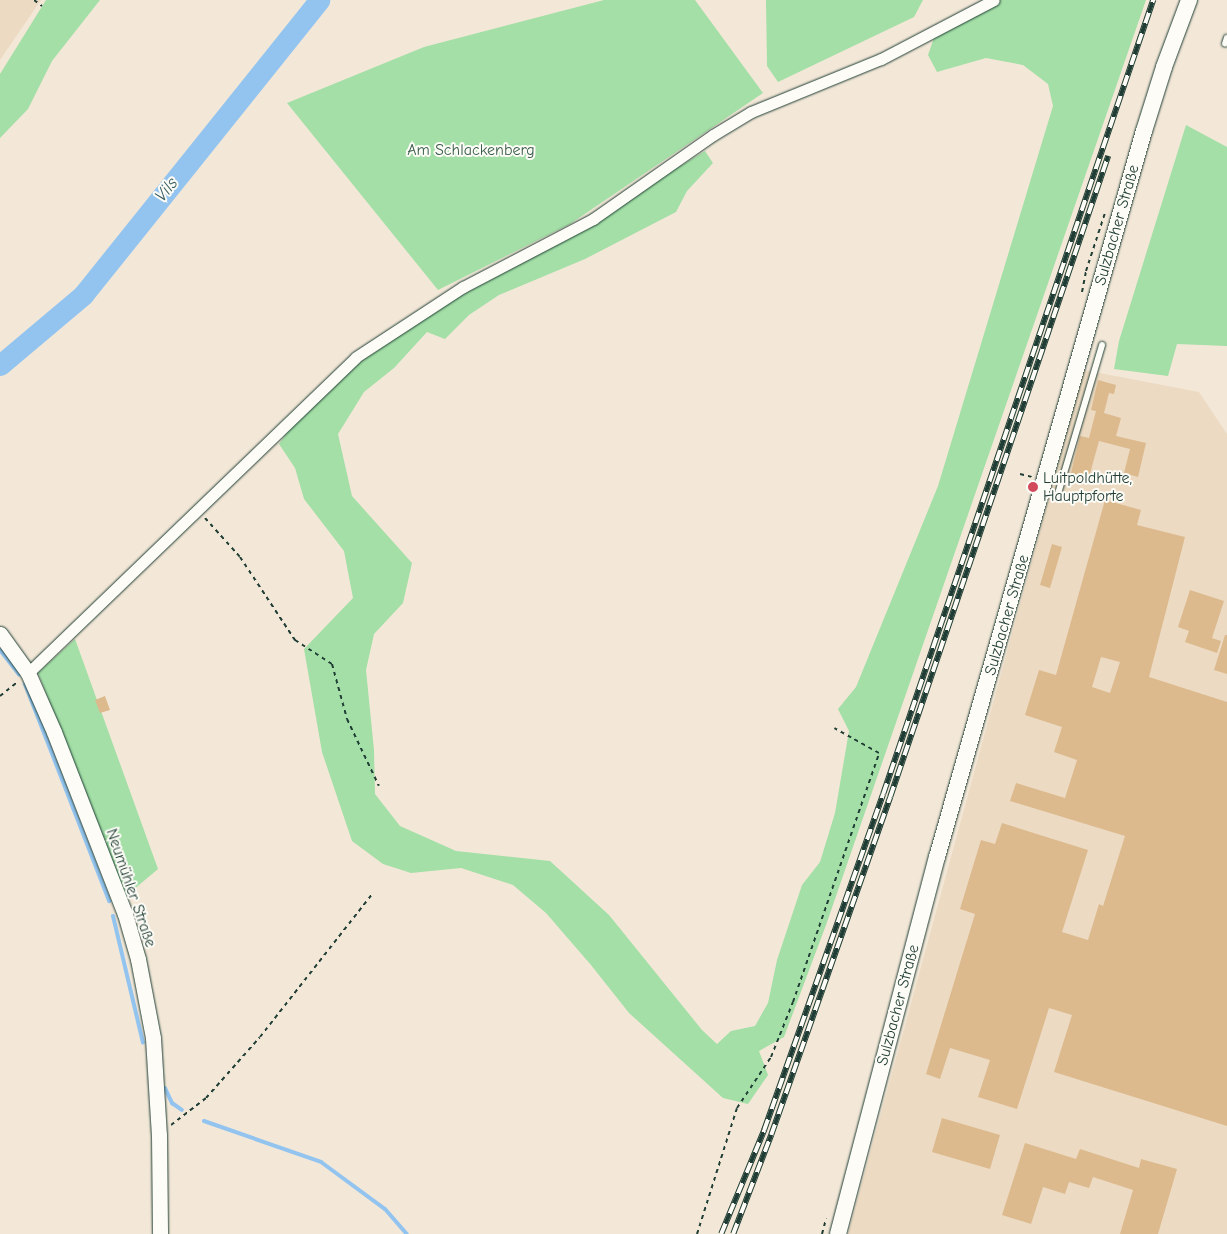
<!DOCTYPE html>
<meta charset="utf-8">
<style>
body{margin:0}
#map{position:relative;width:1227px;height:1234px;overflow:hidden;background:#f3e8d8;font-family:"Comic Neue",sans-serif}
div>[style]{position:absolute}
.built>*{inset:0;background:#ecdac2}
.green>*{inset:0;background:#a3dfa6}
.stream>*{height:4px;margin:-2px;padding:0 2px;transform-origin:2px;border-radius:2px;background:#93c4ef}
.river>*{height:21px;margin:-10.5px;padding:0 10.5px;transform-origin:10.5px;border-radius:10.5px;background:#93c4ef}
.building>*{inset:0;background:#dcba8e}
.path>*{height:2px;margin-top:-1px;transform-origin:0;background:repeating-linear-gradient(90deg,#1f3d34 0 4px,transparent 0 8px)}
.roads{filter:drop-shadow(0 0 1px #1f3d34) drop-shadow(0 0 1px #1f3d34)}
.service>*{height:5.5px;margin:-2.75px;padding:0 2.75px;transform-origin:2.75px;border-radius:2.75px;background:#fdfcf7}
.minor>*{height:11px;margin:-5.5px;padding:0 5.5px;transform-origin:5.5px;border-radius:5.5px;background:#fdfcf7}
.tertiary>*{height:15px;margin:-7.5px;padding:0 7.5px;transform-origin:7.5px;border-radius:7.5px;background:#fdfcf7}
.secondary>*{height:16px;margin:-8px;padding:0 8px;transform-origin:8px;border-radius:8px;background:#fdfcf7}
.rail>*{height:5.5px;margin-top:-2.75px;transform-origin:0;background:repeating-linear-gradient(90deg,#fdfcf7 0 11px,#1f3d34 0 22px);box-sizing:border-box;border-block:1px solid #1f3d34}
.dots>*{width:14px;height:14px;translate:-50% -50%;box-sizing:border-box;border:2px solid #fdfcf7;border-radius:50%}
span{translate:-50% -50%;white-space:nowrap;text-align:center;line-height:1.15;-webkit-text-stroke:4px #fdfcf7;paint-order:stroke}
.park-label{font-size:16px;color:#395d4b}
.street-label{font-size:16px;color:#1f3d34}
.poi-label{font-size:16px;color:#1f3d34}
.left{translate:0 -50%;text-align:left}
.water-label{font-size:18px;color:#3c5f63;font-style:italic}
</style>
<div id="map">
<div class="built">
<i style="clip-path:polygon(0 0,41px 0,0 60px)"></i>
<i style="clip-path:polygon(1084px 370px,1199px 392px,1227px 434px,1227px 1234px,848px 1234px)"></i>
</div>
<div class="green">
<i style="clip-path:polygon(46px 0,100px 0,52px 61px,28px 109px,0 138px,0 74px)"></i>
<i style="clip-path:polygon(604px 0,695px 0,763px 93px,570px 224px,438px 290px,287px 103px,424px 47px)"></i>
<i style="clip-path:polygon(766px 0,923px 0,914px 17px,778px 82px,767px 66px)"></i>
<i style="clip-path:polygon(991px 0,1146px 0,826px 925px,784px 1037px,759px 1051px,768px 1075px,748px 1104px,723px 1098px,629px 1013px,591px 965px,546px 913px,513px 885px,461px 868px,411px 873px,383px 864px,352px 841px,322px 752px,304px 649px,353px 598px,344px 551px,304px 499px,295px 468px,279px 444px,299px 416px,345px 372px,400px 328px,590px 227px,654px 182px,705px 151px,713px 163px,687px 191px,676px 212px,585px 259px,499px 295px,469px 315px,445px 339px,427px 332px,394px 368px,364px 392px,338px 434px,352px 496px,412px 563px,403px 603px,374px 634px,366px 670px,374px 750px,375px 794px,400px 826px,456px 851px,550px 861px,609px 915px,702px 1030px,717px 1044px,731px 1031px,755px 1026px,768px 1003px,777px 960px,802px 885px,820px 862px,835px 813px,849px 731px,838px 709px,856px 687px,938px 486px,1053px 106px,1048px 84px,1023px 65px,986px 58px,937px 72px,928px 55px,938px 26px)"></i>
<i style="clip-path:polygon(1186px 125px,1227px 147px,1227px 346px,1177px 344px,1168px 376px,1114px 369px,1119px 341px)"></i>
<i style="clip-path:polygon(75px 639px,158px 869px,126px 896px,38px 673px)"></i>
</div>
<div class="stream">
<i style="left:0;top:650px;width:31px;rotate:52deg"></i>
<i style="left:25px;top:684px;width:233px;rotate:68.8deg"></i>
<i style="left:113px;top:916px;width:130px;rotate:76.7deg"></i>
<i style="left:165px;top:1088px;width:17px;rotate:65deg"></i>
<i style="left:172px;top:1103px;width:12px;rotate:35deg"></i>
<i style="left:204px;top:1121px;width:124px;rotate:19.3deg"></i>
<i style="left:321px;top:1162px;width:79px;rotate:36.3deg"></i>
<i style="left:385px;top:1209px;width:33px;rotate:49deg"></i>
</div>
<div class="river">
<i style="left:0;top:365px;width:109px;rotate:-40.1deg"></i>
<i style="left:83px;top:295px;width:378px;rotate:-51.3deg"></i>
</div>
<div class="building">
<i style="clip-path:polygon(1098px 380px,1116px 385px,1114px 394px,1109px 393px,1104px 413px,1121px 418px,1116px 436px,1146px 443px,1138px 477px,1124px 473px,1130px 449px,1099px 441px,1088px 481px,1070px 477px,1080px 436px,1089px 438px,1096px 411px,1091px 410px)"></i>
<i style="clip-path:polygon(evenodd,1105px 500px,1141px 510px,1137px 525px,1185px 537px,1149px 677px,1227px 702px,1227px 1126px,1054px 1072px,1072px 1015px,1049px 1008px,1017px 1109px,978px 1097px,990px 1060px,950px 1048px,940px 1079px,926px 1074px,975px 914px,960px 909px,981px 840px,995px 844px,1002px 823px,1088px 850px,1062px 932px,1088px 940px,1099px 904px,1103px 906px,1125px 836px,1010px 801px,1016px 783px,1065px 798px,1077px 760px,1054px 752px,1062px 727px,1025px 715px,1039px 670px,1056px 675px,1105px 500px,1101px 657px,1120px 662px,1110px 693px,1092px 687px,1101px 657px)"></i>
<i style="clip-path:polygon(1052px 544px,1062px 547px,1050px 588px,1040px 585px)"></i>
<i style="clip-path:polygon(1190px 590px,1224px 601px,1212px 638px,1221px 641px,1217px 653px,1185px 642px,1189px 631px,1178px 627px)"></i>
<i style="clip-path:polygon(1225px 635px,1227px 635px,1227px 674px,1214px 670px)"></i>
<i style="clip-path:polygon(105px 696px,110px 710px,100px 713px,95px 700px)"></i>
<i style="clip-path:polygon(942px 1118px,1000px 1135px,990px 1169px,932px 1152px)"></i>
<i style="clip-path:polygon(1025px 1143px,1076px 1159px,1080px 1149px,1139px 1168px,1141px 1159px,1177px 1169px,1158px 1234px,1120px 1234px,1133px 1190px,1093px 1177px,1089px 1188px,1069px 1182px,1065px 1194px,1043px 1187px,1031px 1224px,1002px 1215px)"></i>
</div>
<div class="path">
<i style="left:34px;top:0;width:10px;rotate:37deg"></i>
<i style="left:1082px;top:292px;width:21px;rotate:-79deg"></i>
<i style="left:1086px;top:271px;width:61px;rotate:-71.9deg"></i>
<i style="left:1020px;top:474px;width:12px;rotate:14deg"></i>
<i style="left:205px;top:518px;width:52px;rotate:48.1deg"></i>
<i style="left:240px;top:557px;width:100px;rotate:56.5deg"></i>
<i style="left:295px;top:640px;width:44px;rotate:33deg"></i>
<i style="left:332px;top:664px;width:57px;rotate:74.7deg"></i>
<i style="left:347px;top:719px;width:74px;rotate:64.5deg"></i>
<i style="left:0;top:696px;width:22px;rotate:-39deg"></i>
<i style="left:171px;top:1125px;width:44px;rotate:-37.6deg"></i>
<i style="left:206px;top:1098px;width:81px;rotate:-48.5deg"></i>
<i style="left:260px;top:1037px;width:182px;rotate:-51.9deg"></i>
<i style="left:697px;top:1234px;width:132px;rotate:-72.4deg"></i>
<i style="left:737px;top:1108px;width:61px;rotate:-56.3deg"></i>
<i style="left:771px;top:1057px;width:59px;rotate:-68.2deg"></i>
<i style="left:793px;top:1002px;width:263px;rotate:-70.9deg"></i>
<i style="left:879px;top:753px;width:51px;rotate:-150.9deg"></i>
<i style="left:822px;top:1234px;width:16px;rotate:-75deg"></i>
</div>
<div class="roads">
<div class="service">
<i style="left:1225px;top:44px;width:6px;rotate:-72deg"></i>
<i style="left:1058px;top:494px;width:155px;rotate:-73.5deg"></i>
</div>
<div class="minor">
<i style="left:28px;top:673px;width:455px;rotate:-43.9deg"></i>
<i style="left:356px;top:357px;width:128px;rotate:-33.2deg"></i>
<i style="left:463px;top:287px;width:147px;rotate:-27.6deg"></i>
<i style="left:593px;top:219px;width:146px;rotate:-35deg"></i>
<i style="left:713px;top:135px;width:44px;rotate:-31.2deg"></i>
<i style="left:751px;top:112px;width:140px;rotate:-22.2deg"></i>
<i style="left:881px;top:59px;width:127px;rotate:-27.6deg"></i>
</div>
<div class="tertiary">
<i style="left:0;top:634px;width:48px;rotate:54.3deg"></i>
<i style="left:28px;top:673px;width:64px;rotate:66.2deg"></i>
<i style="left:54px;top:732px;width:195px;rotate:68.7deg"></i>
<i style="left:125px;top:914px;width:47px;rotate:73.9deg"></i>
<i style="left:138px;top:959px;width:80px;rotate:79.2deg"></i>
<i style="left:153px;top:1038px;width:97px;rotate:86.5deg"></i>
<i style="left:159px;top:1135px;width:99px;rotate:89.4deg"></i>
</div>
<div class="secondary">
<i style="left:838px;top:1234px;width:390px;rotate:-75.3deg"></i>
<i style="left:937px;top:857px;width:755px;rotate:-74.09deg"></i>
<i style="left:1144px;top:131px;width:67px;rotate:-72.6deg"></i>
<i style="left:1164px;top:67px;width:72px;rotate:-69.5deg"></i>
</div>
</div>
<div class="rail">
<i style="left:721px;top:1234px;width:113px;rotate:-67.5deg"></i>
<i style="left:764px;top:1130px;width:356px;rotate:-70.5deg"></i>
<i style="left:883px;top:794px;width:839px;rotate:-71.22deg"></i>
<i style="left:733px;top:1234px;width:106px;rotate:-69deg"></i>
<i style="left:771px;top:1135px;width:358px;rotate:-70.6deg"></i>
<i style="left:890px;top:797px;width:677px;rotate:-71.22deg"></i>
</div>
<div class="dots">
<i style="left:1033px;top:487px;background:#d1495b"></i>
</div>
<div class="park-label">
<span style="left:471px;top:150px">Am Schlackenberg</span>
</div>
<div class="street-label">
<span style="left:1117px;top:225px;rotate:-74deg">Sulzbacher Straße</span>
<span style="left:1007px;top:615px;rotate:-74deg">Sulzbacher Straße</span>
<span style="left:131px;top:888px;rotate:71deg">Neumühler Straße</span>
<span style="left:898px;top:1005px;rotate:-75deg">Sulzbacher Straße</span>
</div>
<div class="poi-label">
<span class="left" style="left:1043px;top:487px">Luitpoldhütte,<br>Hauptpforte</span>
</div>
<div class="water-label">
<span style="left:167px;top:190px;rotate:-51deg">Vils</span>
</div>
</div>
